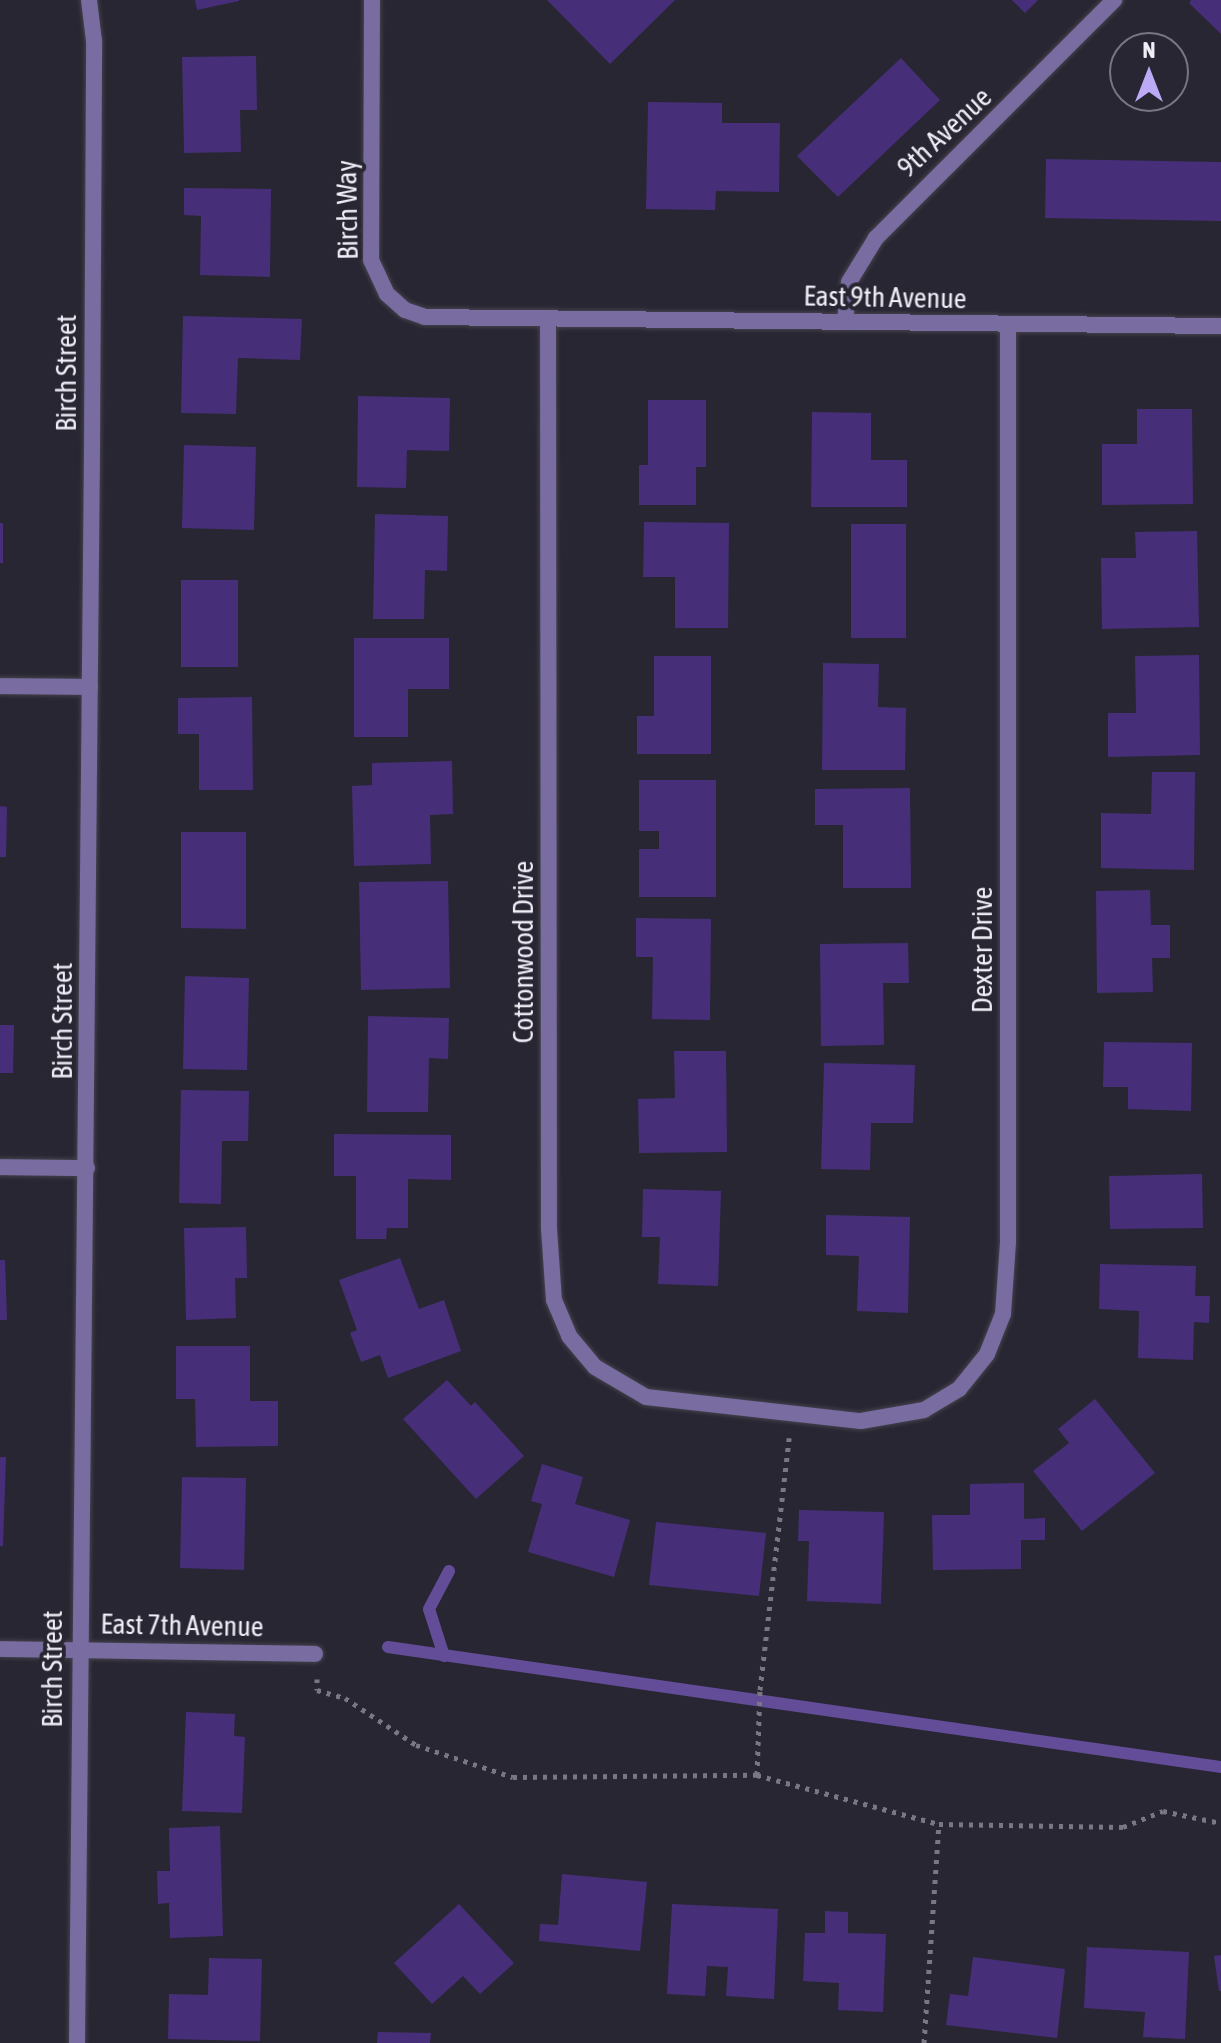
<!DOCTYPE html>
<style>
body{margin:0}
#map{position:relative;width:1221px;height:2043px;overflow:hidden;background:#282632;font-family:"Asap Condensed",sans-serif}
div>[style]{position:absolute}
.stream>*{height:12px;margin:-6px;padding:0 6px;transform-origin:6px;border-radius:6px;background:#634d99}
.building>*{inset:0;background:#462f78}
.path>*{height:5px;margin-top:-2.5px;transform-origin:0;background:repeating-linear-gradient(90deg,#797782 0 4px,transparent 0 10px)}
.roads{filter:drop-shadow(0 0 2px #44424d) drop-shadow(0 0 2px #44424d)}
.minor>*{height:16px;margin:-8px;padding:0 8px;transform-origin:8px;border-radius:8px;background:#786ca0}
span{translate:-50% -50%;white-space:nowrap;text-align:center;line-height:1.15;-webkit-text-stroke:8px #282632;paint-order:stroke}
.street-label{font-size:28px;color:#efedf6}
.north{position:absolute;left:1109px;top:32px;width:80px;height:80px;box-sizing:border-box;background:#282632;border:2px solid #787680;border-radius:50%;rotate:0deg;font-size:22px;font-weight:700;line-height:32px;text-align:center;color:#efedf6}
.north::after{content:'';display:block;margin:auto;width:28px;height:36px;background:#bcaaf6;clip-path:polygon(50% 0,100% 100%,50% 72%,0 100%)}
</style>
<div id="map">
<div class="stream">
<i style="left:388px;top:1647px;width:842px;rotate:8.2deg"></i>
<i style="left:444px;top:1656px;width:49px;rotate:-107.7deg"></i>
<i style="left:429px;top:1609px;width:43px;rotate:-62.2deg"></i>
</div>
<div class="building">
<i style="clip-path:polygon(195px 0,239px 0,239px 1px,197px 10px)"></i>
<i style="clip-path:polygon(547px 0,675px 0,610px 64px)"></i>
<i style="clip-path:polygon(1012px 0,1038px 0,1025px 13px)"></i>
<i style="clip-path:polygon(1191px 0,1221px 0,1221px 34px,1189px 3px)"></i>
<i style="clip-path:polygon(256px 56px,257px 110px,240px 110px,241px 152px,184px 153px,182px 57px)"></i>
<i style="clip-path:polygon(901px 58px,940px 100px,838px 197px,797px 156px)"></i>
<i style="clip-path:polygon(648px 102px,722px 103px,722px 123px,780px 123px,779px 192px,716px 191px,715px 210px,646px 209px)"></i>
<i style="clip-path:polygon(1046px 159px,1221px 162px,1221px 221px,1045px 218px)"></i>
<i style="clip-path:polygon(184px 188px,271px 189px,270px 277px,200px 275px,201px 216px,184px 215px)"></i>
<i style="clip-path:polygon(183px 316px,302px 319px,300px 360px,238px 358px,236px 414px,181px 413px)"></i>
<i style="clip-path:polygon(358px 396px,450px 398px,449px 451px,407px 450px,406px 488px,357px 487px)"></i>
<i style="clip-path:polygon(648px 400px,706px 400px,706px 467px,696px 467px,696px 505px,639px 505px,639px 465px,648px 465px)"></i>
<i style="clip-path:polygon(1137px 409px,1192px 409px,1193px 504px,1102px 505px,1102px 444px,1137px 444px)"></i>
<i style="clip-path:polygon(812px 412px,871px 413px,871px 460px,907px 460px,907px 507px,811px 507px)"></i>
<i style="clip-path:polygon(184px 445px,256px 447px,254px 530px,182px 528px)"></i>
<i style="clip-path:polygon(375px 514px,448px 516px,447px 571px,425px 570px,424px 619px,373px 619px)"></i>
<i style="clip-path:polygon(644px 522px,729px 523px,728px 628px,675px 628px,675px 577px,643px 577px)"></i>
<i style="clip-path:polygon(0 523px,3px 523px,3px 563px,0 563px)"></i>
<i style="clip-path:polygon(851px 524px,906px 524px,906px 638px,851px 638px)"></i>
<i style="clip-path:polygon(1197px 531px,1199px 627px,1102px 629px,1101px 558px,1136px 558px,1135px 532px)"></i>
<i style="clip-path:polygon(181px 580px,238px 580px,238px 667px,181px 667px)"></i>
<i style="clip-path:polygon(354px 638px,449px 638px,449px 689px,408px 689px,408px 737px,354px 737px)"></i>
<i style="clip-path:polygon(1199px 655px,1200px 755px,1108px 757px,1108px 713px,1136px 713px,1135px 656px)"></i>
<i style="clip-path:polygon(654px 656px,711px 656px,711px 754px,637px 754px,637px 716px,654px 716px)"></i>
<i style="clip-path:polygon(823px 663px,879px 664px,878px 707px,906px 708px,905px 770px,822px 770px)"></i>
<i style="clip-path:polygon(252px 697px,253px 790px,199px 790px,199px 734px,178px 734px,178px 698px)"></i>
<i style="clip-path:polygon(452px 761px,453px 814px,430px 815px,431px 864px,354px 866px,352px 786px,372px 785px,372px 763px)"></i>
<i style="clip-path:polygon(1152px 772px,1195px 772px,1194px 870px,1101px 868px,1101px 813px,1151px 814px)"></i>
<i style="clip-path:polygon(639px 780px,716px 780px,716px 897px,639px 897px,639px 849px,659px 849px,659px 831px,639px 831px)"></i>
<i style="clip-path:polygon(910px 788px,911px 888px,843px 888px,843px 825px,815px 825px,815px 789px)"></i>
<i style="clip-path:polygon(0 806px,7px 807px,6px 857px,0 857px)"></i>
<i style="clip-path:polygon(181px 832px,246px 832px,246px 929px,181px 928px)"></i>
<i style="clip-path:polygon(448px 881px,450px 988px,361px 990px,359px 882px)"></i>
<i style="clip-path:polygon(1150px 890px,1151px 925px,1170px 925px,1170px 958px,1152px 958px,1153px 992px,1097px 993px,1096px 891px)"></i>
<i style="clip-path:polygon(636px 918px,711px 919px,710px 1020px,652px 1019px,653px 957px,636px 957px)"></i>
<i style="clip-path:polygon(908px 943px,909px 983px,883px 983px,884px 1045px,821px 1046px,820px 944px)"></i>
<i style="clip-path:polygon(185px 976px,249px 978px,247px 1070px,183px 1069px)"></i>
<i style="clip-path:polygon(368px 1016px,449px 1018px,448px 1059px,429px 1058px,428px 1112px,367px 1112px)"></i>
<i style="clip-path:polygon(0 1025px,14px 1025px,13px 1073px,0 1073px)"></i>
<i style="clip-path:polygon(1104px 1042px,1192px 1043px,1191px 1111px,1128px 1109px,1128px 1087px,1103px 1087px)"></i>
<i style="clip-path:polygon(674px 1051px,726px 1051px,727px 1152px,639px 1153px,638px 1099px,675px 1098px)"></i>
<i style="clip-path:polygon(824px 1063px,915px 1065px,913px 1123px,871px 1123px,870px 1170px,821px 1169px)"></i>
<i style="clip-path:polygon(181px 1090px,249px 1091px,248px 1141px,222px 1141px,221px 1204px,179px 1203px)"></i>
<i style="clip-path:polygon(334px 1134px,451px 1135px,451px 1180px,408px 1179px,408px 1228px,387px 1228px,386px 1239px,356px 1239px,356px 1176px,334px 1176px)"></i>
<i style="clip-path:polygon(1202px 1174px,1203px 1228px,1110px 1229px,1109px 1176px)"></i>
<i style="clip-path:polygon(643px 1189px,721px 1191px,718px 1286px,658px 1284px,660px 1237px,642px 1237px)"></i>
<i style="clip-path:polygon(826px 1215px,910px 1217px,908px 1313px,857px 1311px,859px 1256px,826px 1255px)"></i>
<i style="clip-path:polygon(246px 1227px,247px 1278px,235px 1278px,236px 1318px,186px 1320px,184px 1228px)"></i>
<i style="clip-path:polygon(400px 1258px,419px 1309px,444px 1300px,461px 1351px,388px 1378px,380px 1355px,361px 1362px,350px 1333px,357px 1330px,339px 1280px)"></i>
<i style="clip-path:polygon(0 1260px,5px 1260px,7px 1320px,0 1320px)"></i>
<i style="clip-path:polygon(1100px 1264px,1196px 1266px,1195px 1296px,1210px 1296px,1209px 1323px,1194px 1322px,1193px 1360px,1138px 1358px,1139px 1311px,1099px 1309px)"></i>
<i style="clip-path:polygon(176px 1346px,250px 1346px,250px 1401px,278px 1401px,278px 1446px,196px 1447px,195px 1399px,176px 1399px)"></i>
<i style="clip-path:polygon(447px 1380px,471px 1406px,475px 1402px,524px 1456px,476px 1499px,403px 1419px)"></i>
<i style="clip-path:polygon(1095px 1399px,1155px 1473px,1082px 1531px,1033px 1471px,1069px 1443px,1058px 1429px)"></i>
<i style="clip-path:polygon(0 1457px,6px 1457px,3px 1546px,0 1546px)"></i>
<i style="clip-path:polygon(542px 1464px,583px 1477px,575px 1504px,630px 1520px,614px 1577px,528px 1552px,542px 1504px,531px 1501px)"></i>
<i style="clip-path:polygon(182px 1477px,246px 1478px,244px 1570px,180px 1568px)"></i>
<i style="clip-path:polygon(1024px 1483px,1024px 1519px,1045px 1518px,1045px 1540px,1021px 1540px,1021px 1569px,933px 1570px,932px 1515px,970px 1515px,970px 1484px)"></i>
<i style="clip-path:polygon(799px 1510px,884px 1512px,881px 1604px,807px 1601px,809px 1541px,798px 1541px)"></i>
<i style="clip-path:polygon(656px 1522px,766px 1533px,759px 1596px,649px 1585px)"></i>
<i style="clip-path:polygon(186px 1712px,235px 1714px,234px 1736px,245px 1737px,242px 1813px,182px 1811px)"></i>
<i style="clip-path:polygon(220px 1826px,223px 1936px,170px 1938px,169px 1903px,158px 1904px,157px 1871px,170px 1871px,169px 1828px)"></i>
<i style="clip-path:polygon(562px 1874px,647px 1882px,640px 1951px,539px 1941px,540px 1924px,558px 1925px)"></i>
<i style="clip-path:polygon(459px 1904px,514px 1963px,480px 1994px,463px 1976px,432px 2004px,394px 1963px)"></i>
<i style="clip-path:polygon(672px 1904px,778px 1909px,774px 1999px,726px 1996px,728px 1967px,707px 1966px,705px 1996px,667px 1994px)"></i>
<i style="clip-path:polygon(825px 1911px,848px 1912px,848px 1933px,886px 1934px,883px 2012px,838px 2010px,839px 1983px,803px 1981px,805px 1933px,825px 1933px)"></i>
<i style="clip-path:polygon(1087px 1947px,1189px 1952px,1185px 2039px,1143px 2037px,1145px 2012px,1084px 2008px)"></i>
<i style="clip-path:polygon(1221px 1955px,1221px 1991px,1219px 1991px,1214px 1956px)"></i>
<i style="clip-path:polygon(973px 1957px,1065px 1969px,1057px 2038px,946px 2025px,950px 1994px,968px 1996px)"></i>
<i style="clip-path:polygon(209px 1958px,262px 1959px,260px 2041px,168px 2039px,169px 1994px,208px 1995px)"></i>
<i style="clip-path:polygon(378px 2032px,431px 2033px,430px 2043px,377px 2043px)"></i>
</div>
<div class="path">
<i style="left:317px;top:1679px;width:11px;rotate:90deg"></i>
<i style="left:317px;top:1690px;width:29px;rotate:16deg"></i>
<i style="left:345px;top:1698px;width:85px;rotate:33.5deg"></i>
<i style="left:416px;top:1745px;width:102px;rotate:18.3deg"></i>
<i style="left:513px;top:1777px;width:244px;rotate:-0.5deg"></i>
<i style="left:757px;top:1775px;width:188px;rotate:15.1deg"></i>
<i style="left:939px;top:1824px;width:184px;rotate:0.9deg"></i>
<i style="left:1123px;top:1827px;width:43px;rotate:-21.8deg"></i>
<i style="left:1163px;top:1811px;width:59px;rotate:11.7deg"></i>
<i style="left:757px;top:1775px;width:85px;rotate:-88deg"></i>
<i style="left:760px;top:1690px;width:254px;rotate:-83.4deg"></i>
<i style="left:924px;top:2043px;width:220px;rotate:-86.1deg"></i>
</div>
<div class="roads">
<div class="minor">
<i style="left:372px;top:0;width:260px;rotate:90.2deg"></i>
<i style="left:371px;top:260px;width:38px;rotate:65deg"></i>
<i style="left:387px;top:294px;width:24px;rotate:42deg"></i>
<i style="left:405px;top:310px;width:21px;rotate:19deg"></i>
<i style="left:425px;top:317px;width:796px;rotate:0.65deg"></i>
<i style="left:548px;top:319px;width:910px;rotate:89.94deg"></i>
<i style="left:549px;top:1229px;width:71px;rotate:86deg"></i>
<i style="left:554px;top:1300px;width:39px;rotate:67deg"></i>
<i style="left:569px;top:1336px;width:40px;rotate:50deg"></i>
<i style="left:595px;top:1367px;width:59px;rotate:30.5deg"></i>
<i style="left:646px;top:1397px;width:216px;rotate:6.4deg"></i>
<i style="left:861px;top:1421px;width:64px;rotate:-9.9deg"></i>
<i style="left:924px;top:1410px;width:41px;rotate:-31deg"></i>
<i style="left:959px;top:1389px;width:45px;rotate:-51.3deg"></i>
<i style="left:987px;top:1354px;width:43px;rotate:-68.2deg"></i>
<i style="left:1003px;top:1314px;width:72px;rotate:-86deg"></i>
<i style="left:1008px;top:1242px;width:918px;rotate:-90deg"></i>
<i style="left:845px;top:322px;width:40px;rotate:-84.3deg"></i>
<i style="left:849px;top:282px;width:52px;rotate:-58.5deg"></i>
<i style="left:876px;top:238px;width:337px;rotate:-45deg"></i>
<i style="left:0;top:686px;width:90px;rotate:0.6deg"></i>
<i style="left:0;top:1167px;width:87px;rotate:0.7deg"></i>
<i style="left:0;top:1649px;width:315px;rotate:0.9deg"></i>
<i style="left:77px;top:2043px;width:1594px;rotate:-89.46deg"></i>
<i style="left:92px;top:449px;width:408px;rotate:-89.7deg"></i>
<i style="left:94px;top:41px;width:41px;rotate:-97deg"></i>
</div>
</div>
<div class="street-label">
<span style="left:944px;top:132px;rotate:-43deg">9th Avenue</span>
<span style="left:347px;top:210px;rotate:-91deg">Birch Way</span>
<span style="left:885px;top:297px;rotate:1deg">East 9th Avenue</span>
<span style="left:66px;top:373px;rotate:-90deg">Birch Street</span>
<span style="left:982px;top:950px;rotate:-90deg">Dexter Drive</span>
<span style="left:523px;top:952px;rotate:-90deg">Cottonwood Drive</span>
<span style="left:62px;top:1021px;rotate:-90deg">Birch Street</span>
<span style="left:182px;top:1625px;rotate:1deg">East 7th Avenue</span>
<span style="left:52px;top:1669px;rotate:-90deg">Birch Street</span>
</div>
<div class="north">N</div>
</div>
